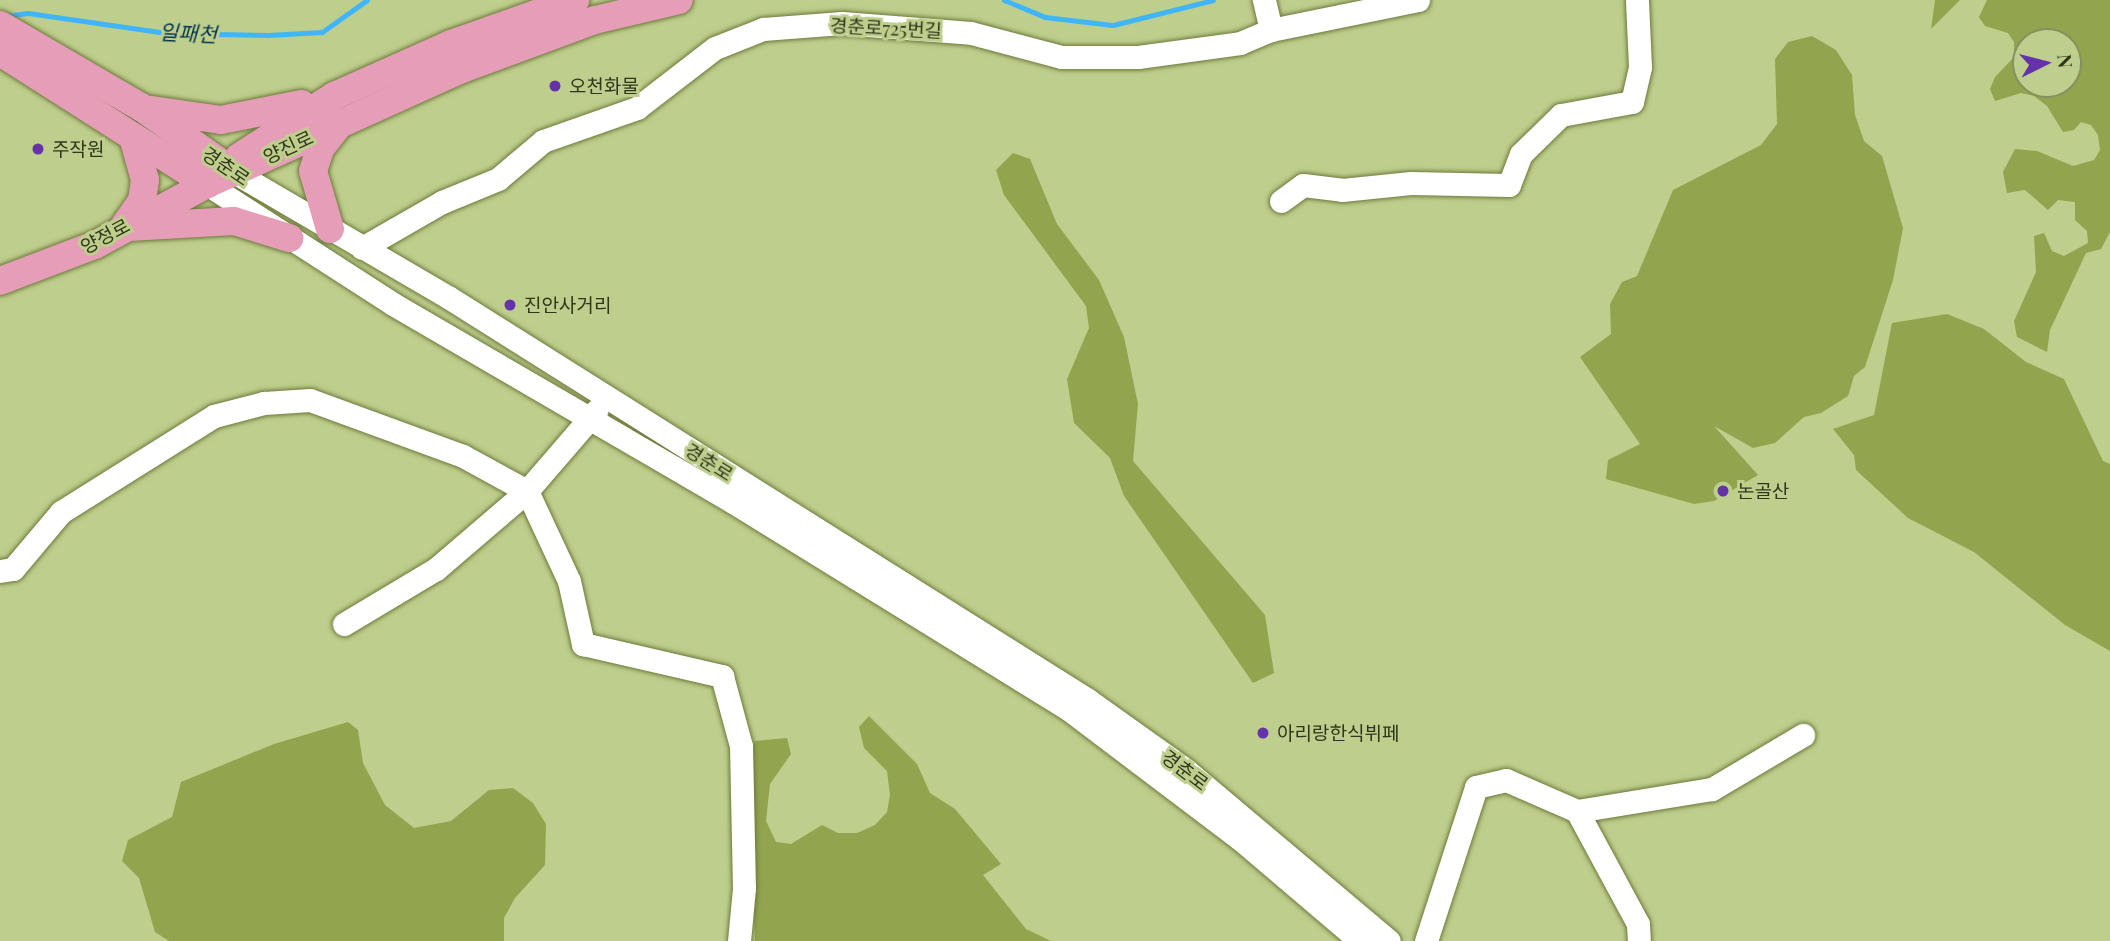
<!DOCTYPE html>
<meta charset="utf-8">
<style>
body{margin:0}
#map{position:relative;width:2110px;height:941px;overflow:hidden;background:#bece8c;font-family:"Playfair Display","Noto Sans KR",serif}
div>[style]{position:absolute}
.green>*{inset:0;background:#92a44e}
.stream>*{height:5px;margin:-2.5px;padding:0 2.5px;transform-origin:2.5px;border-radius:2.5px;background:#41b5fa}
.roads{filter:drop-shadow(0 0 2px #6d7a3b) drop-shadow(0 0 2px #6d7a3b)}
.minor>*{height:23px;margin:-11.5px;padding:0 11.5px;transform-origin:11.5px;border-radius:11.5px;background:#fff}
.major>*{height:28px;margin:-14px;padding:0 14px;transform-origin:14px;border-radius:14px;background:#e59db8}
.dots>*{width:19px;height:19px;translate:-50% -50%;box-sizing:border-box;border:4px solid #bece8c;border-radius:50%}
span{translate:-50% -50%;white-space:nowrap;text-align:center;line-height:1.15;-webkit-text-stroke:6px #bece8c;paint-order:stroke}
.street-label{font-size:19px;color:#30361b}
.poi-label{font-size:19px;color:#30361b}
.left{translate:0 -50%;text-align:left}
.water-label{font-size:21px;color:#033651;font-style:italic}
.north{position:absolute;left:2012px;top:28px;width:70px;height:70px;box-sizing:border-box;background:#bece8c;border:2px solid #85915f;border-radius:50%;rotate:84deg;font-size:19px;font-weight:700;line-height:28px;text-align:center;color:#30361b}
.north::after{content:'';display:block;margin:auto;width:24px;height:32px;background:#6632a9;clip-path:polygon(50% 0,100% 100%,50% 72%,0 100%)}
</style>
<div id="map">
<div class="green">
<i style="clip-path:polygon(1935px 0,1960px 0,1931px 29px)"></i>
<i style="clip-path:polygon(evenodd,1987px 0,2110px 0,2110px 232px,2101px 249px,2086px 253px,2050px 330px,2047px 352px,2017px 337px,2014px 321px,2036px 272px,2034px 236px,2044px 233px,2052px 251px,2064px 256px,2088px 243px,2087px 231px,2075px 220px,2075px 202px,2058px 200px,2048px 210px,2025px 190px,2007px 193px,2003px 172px,2015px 149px,2037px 151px,2073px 166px,2094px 160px,2100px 150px,2098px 135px,2091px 125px,2081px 122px,2074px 130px,2063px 132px,2047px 106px,2034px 96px,2021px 93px,1995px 101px,1990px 89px,1995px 77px,2014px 57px,2014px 42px,2008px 33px,1985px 26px,1979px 17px,1987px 0,2026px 42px,2068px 42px,2068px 84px,2026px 84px,2026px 42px)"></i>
<i style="clip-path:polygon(1812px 36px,1836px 50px,1852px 75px,1855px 115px,1864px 141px,1882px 156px,1903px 228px,1893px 280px,1865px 367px,1854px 376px,1848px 396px,1821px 413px,1804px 417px,1775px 443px,1753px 448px,1714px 426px,1758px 475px,1714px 501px,1694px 504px,1606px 479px,1608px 460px,1640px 444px,1580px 357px,1611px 334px,1610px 304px,1622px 282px,1637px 276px,1673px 190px,1761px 145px,1777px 124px,1775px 59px,1788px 42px)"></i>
<i style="clip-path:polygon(1013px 153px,1030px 159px,1057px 224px,1099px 280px,1124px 337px,1138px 404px,1133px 461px,1265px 615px,1274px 673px,1253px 683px,1124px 496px,1110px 458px,1074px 423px,1067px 379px,1089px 328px,1086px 306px,1004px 195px,996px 170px)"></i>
<i style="clip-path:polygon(1947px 314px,1984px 329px,2026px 362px,2064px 379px,2103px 461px,2110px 464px,2110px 651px,2065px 625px,1974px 552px,1908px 518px,1856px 470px,1854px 455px,1833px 429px,1874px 415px,1892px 323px)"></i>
<i style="clip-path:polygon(869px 716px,917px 764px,930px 793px,955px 809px,1001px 864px,983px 875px,1026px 929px,1051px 941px,755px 941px,748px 761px,755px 741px,787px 738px,791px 754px,770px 784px,766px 821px,776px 842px,791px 844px,822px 825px,838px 833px,857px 833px,875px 825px,887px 812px,890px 795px,887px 771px,864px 748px,859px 727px)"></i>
<i style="clip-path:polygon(348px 722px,358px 730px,363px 763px,385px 805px,414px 828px,451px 821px,489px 790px,513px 788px,533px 803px,546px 824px,545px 865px,515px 898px,504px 918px,504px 941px,169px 941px,155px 932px,139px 878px,122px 861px,128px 840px,172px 817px,181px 782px,274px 744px)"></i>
</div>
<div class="stream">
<i style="left:1004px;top:0;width:44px;rotate:22.5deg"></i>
<i style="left:1045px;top:17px;width:68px;rotate:6.7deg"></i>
<i style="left:1113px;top:25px;width:103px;rotate:-14deg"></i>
<i style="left:4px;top:16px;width:24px;rotate:-7deg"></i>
<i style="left:28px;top:13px;width:140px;rotate:8.2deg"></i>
<i style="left:167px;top:33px;width:101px;rotate:1.1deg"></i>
<i style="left:268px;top:35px;width:54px;rotate:-3.2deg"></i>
<i style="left:322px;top:32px;width:55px;rotate:-35.4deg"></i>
</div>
<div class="roads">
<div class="minor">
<i style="left:1264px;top:0;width:31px;rotate:77deg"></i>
<i style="left:234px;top:172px;width:248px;rotate:30.3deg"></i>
<i style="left:448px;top:297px;width:756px;rotate:32.2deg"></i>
<i style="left:1088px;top:700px;width:120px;rotate:35.5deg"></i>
<i style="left:1186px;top:770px;width:265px;rotate:40.1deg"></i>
<i style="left:207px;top:184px;width:221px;rotate:32.8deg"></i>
<i style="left:393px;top:304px;width:393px;rotate:30.2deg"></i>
<i style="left:733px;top:502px;width:392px;rotate:31.7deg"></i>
<i style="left:1067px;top:708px;width:216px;rotate:37.1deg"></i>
<i style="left:1239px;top:838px;width:159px;rotate:40.4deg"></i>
<i style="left:1281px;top:201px;width:27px;rotate:-36deg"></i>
<i style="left:1303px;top:185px;width:39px;rotate:7deg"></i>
<i style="left:1342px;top:190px;width:69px;rotate:-5.8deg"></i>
<i style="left:1411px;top:183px;width:98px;rotate:1.2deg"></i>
<i style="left:1509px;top:185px;width:33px;rotate:-69deg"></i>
<i style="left:1521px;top:154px;width:56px;rotate:-44.3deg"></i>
<i style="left:1561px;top:115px;width:72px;rotate:-10.4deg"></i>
<i style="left:1632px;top:102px;width:36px;rotate:-77deg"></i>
<i style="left:1640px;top:67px;width:67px;rotate:-92.6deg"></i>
<i style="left:362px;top:248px;width:92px;rotate:-29.9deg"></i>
<i style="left:442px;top:202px;width:61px;rotate:-22.3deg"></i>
<i style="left:498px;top:179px;width:59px;rotate:-40.2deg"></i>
<i style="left:543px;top:141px;width:100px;rotate:-19.3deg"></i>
<i style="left:637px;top:108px;width:98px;rotate:-37.6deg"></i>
<i style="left:715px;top:48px;width:52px;rotate:-21.6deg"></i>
<i style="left:763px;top:29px;width:79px;rotate:-4.3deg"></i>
<i style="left:842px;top:23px;width:129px;rotate:4.4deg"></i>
<i style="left:971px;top:33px;width:94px;rotate:14.8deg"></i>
<i style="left:1062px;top:57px;width:76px"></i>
<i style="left:1138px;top:57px;width:103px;rotate:-7.8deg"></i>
<i style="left:1240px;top:43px;width:34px;rotate:-23deg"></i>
<i style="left:1271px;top:30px;width:150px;rotate:-11.5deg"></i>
<i style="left:0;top:571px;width:13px;rotate:-9deg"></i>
<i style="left:13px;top:569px;width:75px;rotate:-49.9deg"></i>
<i style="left:61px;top:512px;width:181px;rotate:-32.1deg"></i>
<i style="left:214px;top:416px;width:52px;rotate:-14.6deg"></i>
<i style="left:264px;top:403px;width:46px;rotate:-3.7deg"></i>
<i style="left:310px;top:400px;width:163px;rotate:20.1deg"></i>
<i style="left:463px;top:456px;width:73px;rotate:28.7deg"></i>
<i style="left:527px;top:491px;width:99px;rotate:65deg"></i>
<i style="left:569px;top:581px;width:65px;rotate:77.5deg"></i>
<i style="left:583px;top:644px;width:143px;rotate:13deg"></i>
<i style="left:722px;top:676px;width:73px;rotate:74.8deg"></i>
<i style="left:741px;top:746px;width:142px;rotate:88.8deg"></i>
<i style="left:744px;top:888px;width:53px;rotate:95.4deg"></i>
<i style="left:344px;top:624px;width:107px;rotate:-30.9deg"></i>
<i style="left:436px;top:569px;width:120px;rotate:-40.6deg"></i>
<i style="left:527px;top:491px;width:106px;rotate:-49.2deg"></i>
<i style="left:1577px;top:811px;width:128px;rotate:61.6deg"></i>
<i style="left:1638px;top:924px;width:17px;rotate:87deg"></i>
<i style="left:1426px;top:941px;width:162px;rotate:-72deg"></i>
<i style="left:1476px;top:787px;width:31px;rotate:-13deg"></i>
<i style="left:1506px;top:780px;width:77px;rotate:23.6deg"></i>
<i style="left:1577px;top:811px;width:137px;rotate:-9.3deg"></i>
<i style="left:1712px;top:789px;width:106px;rotate:-30.7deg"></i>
</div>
<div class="major">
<i style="left:0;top:25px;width:163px;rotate:30.2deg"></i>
<i style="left:141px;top:107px;width:113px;rotate:35deg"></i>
<i style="left:0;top:52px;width:246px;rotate:32.5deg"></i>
<i style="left:152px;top:110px;width:70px;rotate:8.2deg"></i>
<i style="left:221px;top:120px;width:82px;rotate:-11.3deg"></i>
<i style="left:239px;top:157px;width:113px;rotate:-32.7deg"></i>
<i style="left:334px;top:96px;width:128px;rotate:-24deg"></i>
<i style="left:451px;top:44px;width:132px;rotate:-19.5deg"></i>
<i style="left:125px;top:225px;width:29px;rotate:-55deg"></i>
<i style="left:142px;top:201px;width:21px;rotate:-82deg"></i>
<i style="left:145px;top:180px;width:45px;rotate:-105.6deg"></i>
<i style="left:129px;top:227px;width:105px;rotate:-3.3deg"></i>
<i style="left:234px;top:221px;width:58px;rotate:17.2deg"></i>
<i style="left:330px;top:229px;width:60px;rotate:-106.3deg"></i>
<i style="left:313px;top:171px;width:23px;rotate:-72deg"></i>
<i style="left:320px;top:149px;width:33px;rotate:-52deg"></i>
<i style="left:0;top:281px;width:102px;rotate:-20.8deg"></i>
<i style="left:95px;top:245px;width:128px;rotate:-28.6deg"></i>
<i style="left:207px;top:184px;width:277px;rotate:-24.3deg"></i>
<i style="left:459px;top:70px;width:145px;rotate:-20.2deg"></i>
<i style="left:595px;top:20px;width:86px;rotate:-13.4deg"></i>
</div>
</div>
<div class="dots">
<i style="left:555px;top:86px;background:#6632a9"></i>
<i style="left:38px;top:149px;background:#6632a9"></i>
<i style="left:510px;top:305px;background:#6632a9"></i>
<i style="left:1723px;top:491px;background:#6632a9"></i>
<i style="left:1263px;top:733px;background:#6632a9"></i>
</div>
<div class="street-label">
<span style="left:886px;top:28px;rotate:3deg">경춘로725번길</span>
<span style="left:288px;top:147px;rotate:-25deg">양진로</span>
<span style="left:226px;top:166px;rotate:34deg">경춘로</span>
<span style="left:105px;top:236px;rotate:-28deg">양정로</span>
<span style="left:709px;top:462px;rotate:32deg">경춘로</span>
<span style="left:1185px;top:770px;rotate:37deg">경춘로</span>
</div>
<div class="poi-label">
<span class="left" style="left:569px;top:86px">오천화물</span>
<span class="left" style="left:52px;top:149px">주작원</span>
<span class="left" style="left:524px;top:305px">진안사거리</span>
<span class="left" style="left:1737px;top:491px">논골산</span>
<span class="left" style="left:1277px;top:733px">아리랑한식뷔페</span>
</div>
<div class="water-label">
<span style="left:188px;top:32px;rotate:3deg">일패천</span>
</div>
<div class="north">N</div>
</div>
